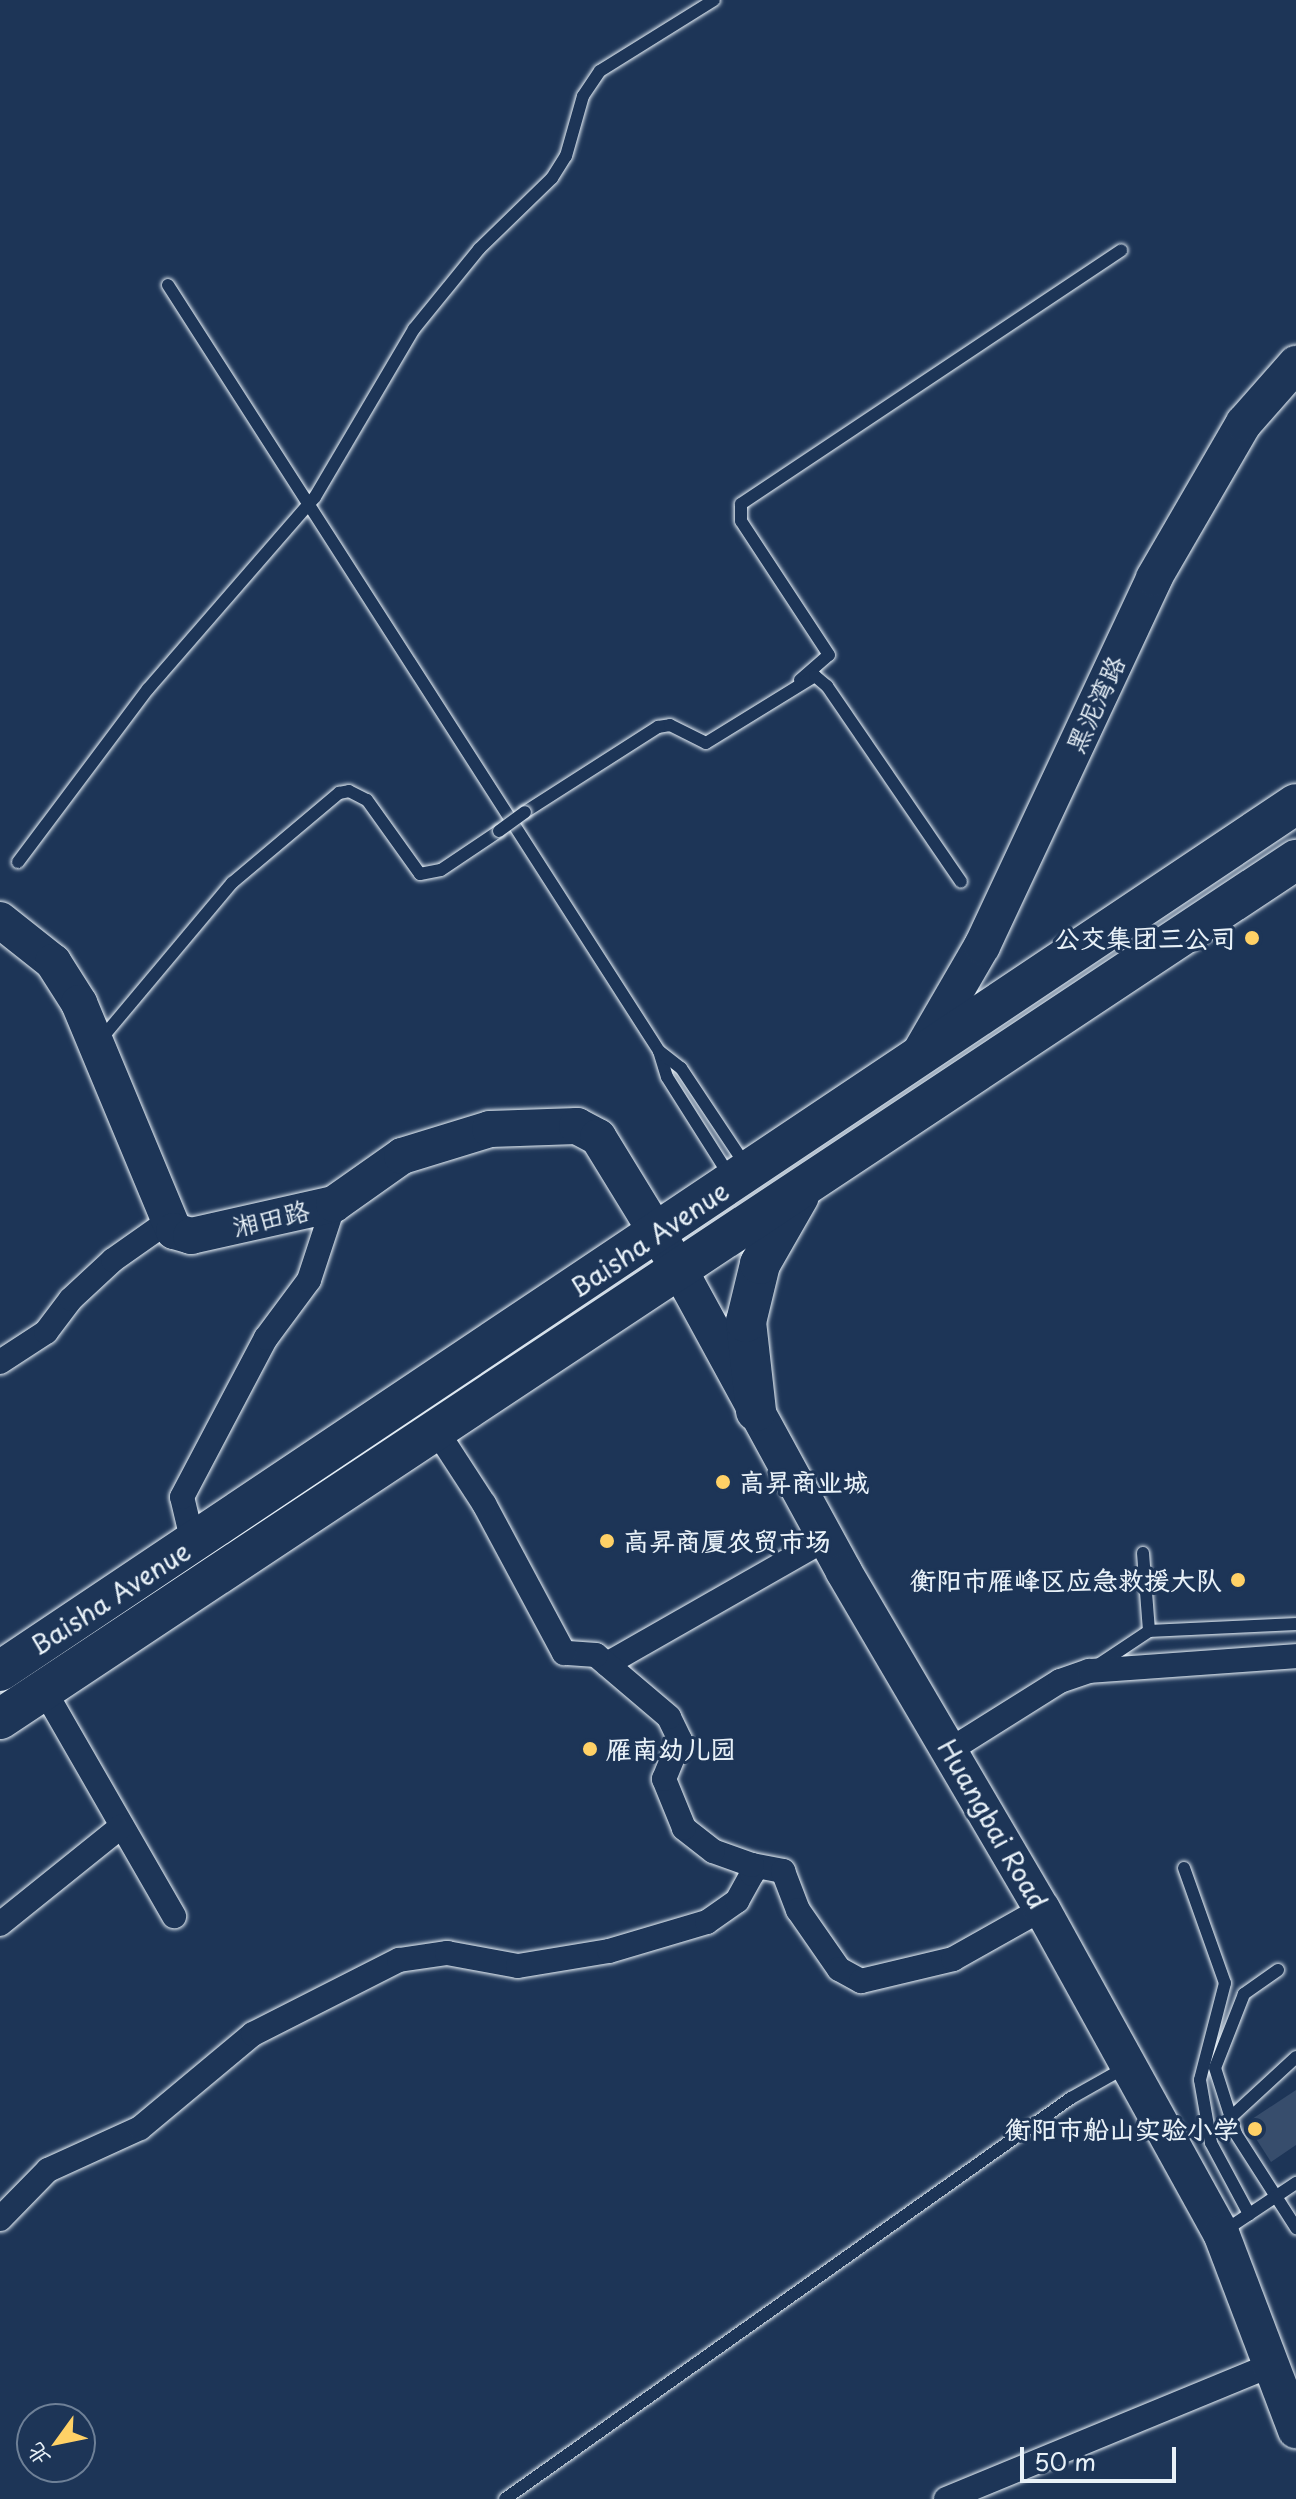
<!DOCTYPE html>
<meta charset="utf-8">
<style>
body{margin:0}
#map{position:relative;width:1296px;height:2499px;overflow:hidden;background:#1d3557;font-family:"Playpen Sans","LXGW WenKai TC",sans-serif}
div>[style]{position:absolute}
.green>*{inset:0;background:#374d6c}
.roads{filter:drop-shadow(0 0 2px #e8f1f8) drop-shadow(0 0 2px #e8f1f8)}
.lane>*{height:12px;margin:-6px;padding:0 6px;transform-origin:6px;border-radius:6px;background:#1d3557}
.street>*{height:24px;margin:-12px;padding:0 12px;transform-origin:12px;border-radius:12px;background:#1d3557}
.secondary>*{height:36px;margin:-18px;padding:0 18px;transform-origin:18px;border-radius:18px;background:#1d3557}
.primary>*{height:40px;margin:-20px;padding:0 20px;transform-origin:20px;border-radius:20px;background:#1d3557}
.bridges{filter:drop-shadow(0 0 2px #e8f1f8) drop-shadow(0 0 2px #e8f1f8)}
.lane-bridge>*{height:12px;margin:-6px;padding:0 6px;transform-origin:6px;border-radius:6px;background:#1d3557}
.dots>*{width:22px;height:22px;translate:-50% -50%;box-sizing:border-box;border:4px solid #1d3557;border-radius:50%}
span{translate:-50% -50%;white-space:nowrap;text-align:center;line-height:1.15;-webkit-text-stroke:6px #1d3557;paint-order:stroke}
.street-label{font-size:26px;color:#e8f1f8}
.poi-label{font-size:26px;color:#e8f1f8;font-weight:700}
.right{translate:-100% -50%;text-align:right}
.left{translate:0 -50%;text-align:left}
.north{position:absolute;left:16px;top:2403px;width:80px;height:80px;box-sizing:border-box;background:#1d3557;border:2px solid #6e8097;border-radius:50%;rotate:237deg;font-size:22px;font-weight:700;line-height:32px;text-align:center;color:#e8f1f8}
.north::after{content:'';display:block;margin:auto;width:28px;height:36px;background:#ffd166;clip-path:polygon(50% 0,100% 100%,50% 72%,0 100%)}
.scale{position:absolute;left:1020px;top:2447px;width:156px;height:36px;box-sizing:border-box;border:4px solid #e8f1f8;border-top:0;padding-left:10px;font-size:24px;line-height:28px;white-space:nowrap;color:#e8f1f8;-webkit-text-stroke:6px #1d3557;paint-order:stroke}
</style>
<div id="map">
<div class="green">
<i style="clip-path:polygon(1296px 2090px,1296px 2145px,1271px 2162px,1246px 2123px)"></i>
</div>
<div class="roads">
<div class="lane">
<i style="left:168px;top:285px;width:910px;rotate:57.34deg"></i>
<i style="left:659px;top:1051px;width:27px;rotate:73deg"></i>
<i style="left:667px;top:1077px;width:116px;rotate:57.7deg"></i>
<i style="left:800px;top:680px;width:38px;rotate:-41deg"></i>
<i style="left:829px;top:655px;width:160px;rotate:-123.3deg"></i>
<i style="left:741px;top:521px;width:17px;rotate:-90deg"></i>
<i style="left:741px;top:504px;width:457px;rotate:-33.7deg"></i>
<i style="left:525px;top:812px;width:158px;rotate:-32.6deg"></i>
<i style="left:658px;top:727px;width:12px;rotate:-9deg"></i>
<i style="left:670px;top:725px;width:40px;rotate:26.6deg"></i>
<i style="left:706px;top:743px;width:128px;rotate:-31.6deg"></i>
<i style="left:815px;top:676px;width:16px;rotate:40deg"></i>
<i style="left:827px;top:686px;width:237px;rotate:55.6deg"></i>
<i style="left:18px;top:862px;width:216px;rotate:-53.1deg"></i>
<i style="left:148px;top:689px;width:254px;rotate:-49deg"></i>
<i style="left:315px;top:497px;width:195px;rotate:-59.5deg"></i>
<i style="left:414px;top:329px;width:103px;rotate:-50.9deg"></i>
<i style="left:479px;top:249px;width:102px;rotate:-44.2deg"></i>
<i style="left:552px;top:178px;width:26px;rotate:-58deg"></i>
<i style="left:566px;top:156px;width:62px;rotate:-74.2deg"></i>
<i style="left:583px;top:96px;width:30px;rotate:-56deg"></i>
<i style="left:600px;top:71px;width:134px;rotate:-31.9deg"></i>
<i style="left:101px;top:1039px;width:204px;rotate:-50deg"></i>
<i style="left:232px;top:883px;width:140px;rotate:-40.1deg"></i>
<i style="left:339px;top:793px;width:10px;rotate:-11deg"></i>
<i style="left:349px;top:791px;width:20px;rotate:27deg"></i>
<i style="left:367px;top:800px;width:91px;rotate:54.4deg"></i>
<i style="left:420px;top:874px;width:21px;rotate:-11deg"></i>
<i style="left:441px;top:870px;width:70px;rotate:-33.9deg"></i>
<i style="left:659px;top:1051px;width:28px;rotate:38deg"></i>
<i style="left:681px;top:1068px;width:118px;rotate:56.4deg"></i>
<i style="left:1143px;top:1553px;width:78px;rotate:85.6deg"></i>
<i style="left:1098px;top:1665px;width:61px;rotate:-33.7deg"></i>
<i style="left:1149px;top:1631px;width:147px;rotate:-2.7deg"></i>
<i style="left:1184px;top:1868px;width:122px;rotate:70.4deg"></i>
<i style="left:1225px;top:1983px;width:100px;rotate:104.5deg"></i>
<i style="left:1200px;top:2080px;width:64px;rotate:80.1deg"></i>
<i style="left:1211px;top:2143px;width:81px;rotate:61.8deg"></i>
<i style="left:1278px;top:1970px;width:42px;rotate:144.8deg"></i>
<i style="left:1244px;top:1994px;width:79px;rotate:111.4deg"></i>
<i style="left:1215px;top:2068px;width:69px;rotate:72.3deg"></i>
<i style="left:1236px;top:2134px;width:112px;rotate:57.4deg"></i>
<i style="left:1230px;top:2118px;width:90px;rotate:-42.7deg"></i>
<i style="left:1224px;top:2231px;width:87px;rotate:-33.7deg"></i>
<i style="left:505px;top:2499px;width:694px;rotate:-35.32deg"></i>
<i style="left:1071px;top:2098px;width:63px;rotate:-29.4deg"></i>
</div>
<div class="street">
<i style="left:0;top:1362px;width:55px;rotate:-33.1deg"></i>
<i style="left:46px;top:1332px;width:41px;rotate:-52.9deg"></i>
<i style="left:71px;top:1299px;width:57px;rotate:-42.9deg"></i>
<i style="left:113px;top:1260px;width:66px;rotate:-35.1deg"></i>
<i style="left:193px;top:1543px;width:47px;rotate:-103.4deg"></i>
<i style="left:182px;top:1497px;width:180px;rotate:-62.2deg"></i>
<i style="left:266px;top:1338px;width:72px;rotate:-53.4deg"></i>
<i style="left:309px;top:1280px;width:80px;rotate:-71.8deg"></i>
<i style="left:607px;top:1664px;width:252px;rotate:-29.7deg"></i>
<i style="left:44px;top:1690px;width:261px;rotate:60.1deg"></i>
<i style="left:950px;top:1750px;width:130px;rotate:-32.1deg"></i>
<i style="left:1060px;top:1681px;width:31px;rotate:-19deg"></i>
<i style="left:1089px;top:1671px;width:208px;rotate:-4.1deg"></i>
<i style="left:752px;top:1865px;width:32px;rotate:11deg"></i>
<i style="left:783px;top:1871px;width:42px;rotate:69deg"></i>
<i style="left:798px;top:1910px;width:72px;rotate:55.2deg"></i>
<i style="left:839px;top:1969px;width:25px;rotate:29deg"></i>
<i style="left:861px;top:1981px;width:95px;rotate:-13.4deg"></i>
<i style="left:953px;top:1959px;width:102px;rotate:-29.3deg"></i>
<i style="left:0;top:1924px;width:156px;rotate:-38.8deg"></i>
<i style="left:0;top:2219px;width:69px;rotate:-45.6deg"></i>
<i style="left:48px;top:2170px;width:101px;rotate:-24.5deg"></i>
<i style="left:140px;top:2128px;width:147px;rotate:-39.8deg"></i>
<i style="left:253px;top:2034px;width:164px;rotate:-26.9deg"></i>
<i style="left:399px;top:1960px;width:49px;rotate:-8.3deg"></i>
<i style="left:447px;top:1953px;width:72px;rotate:10.4deg"></i>
<i style="left:518px;top:1966px;width:92px;rotate:-9.4deg"></i>
<i style="left:609px;top:1951px;width:102px;rotate:-16.5deg"></i>
<i style="left:707px;top:1922px;width:37px;rotate:-35deg"></i>
<i style="left:737px;top:1901px;width:31px;rotate:-61deg"></i>
<i style="left:752px;top:1874px;width:9px;rotate:-90deg"></i>
<i style="left:752px;top:1865px;width:41px;rotate:-160.3deg"></i>
<i style="left:713px;top:1851px;width:37px;rotate:-142deg"></i>
<i style="left:684px;top:1828px;width:53px;rotate:-112.2deg"></i>
<i style="left:664px;top:1779px;width:42px;rotate:-67.7deg"></i>
<i style="left:680px;top:1740px;width:25px;rotate:-116deg"></i>
<i style="left:669px;top:1717px;width:96px;rotate:-139.7deg"></i>
<i style="left:596px;top:1655px;width:32px;rotate:-176deg"></i>
<i style="left:564px;top:1653px;width:169px;rotate:-118.2deg"></i>
<i style="left:484px;top:1504px;width:88px;rotate:-123deg"></i>
<i style="left:946px;top:2499px;width:352px;rotate:-22.4deg"></i>
</div>
<div class="secondary">
<i style="left:0;top:920px;width:68px;rotate:38.4deg"></i>
<i style="left:53px;top:962px;width:49px;rotate:57.6deg"></i>
<i style="left:79px;top:1003px;width:247px;rotate:67.4deg"></i>
<i style="left:174px;top:1231px;width:18px;rotate:16deg"></i>
<i style="left:191px;top:1236px;width:147px;rotate:-12.6deg"></i>
<i style="left:334px;top:1204px;width:83px;rotate:-35.2deg"></i>
<i style="left:402px;top:1156px;width:92px;rotate:-17.1deg"></i>
<i style="left:490px;top:1129px;width:87px;rotate:-2deg"></i>
<i style="left:577px;top:1126px;width:24px;rotate:28deg"></i>
<i style="left:598px;top:1137px;width:155px;rotate:58.5deg"></i>
<i style="left:679px;top:1269px;width:345px;rotate:61.4deg"></i>
<i style="left:844px;top:1572px;width:391px;rotate:59.6deg"></i>
<i style="left:1042px;top:1909px;width:370px;rotate:61.1deg"></i>
<i style="left:1221px;top:2233px;width:211px;rotate:69.2deg"></i>
<i style="left:917px;top:1058px;width:129px;rotate:-59.9deg"></i>
<i style="left:982px;top:946px;width:406px;rotate:-64.9deg"></i>
<i style="left:1154px;top:578px;width:179px;rotate:-59.9deg"></i>
<i style="left:1244px;top:423px;width:79px;rotate:-48.6deg"></i>
</div>
<div class="primary">
<i style="left:756px;top:1411px;width:90px;rotate:-96.4deg"></i>
<i style="left:746px;top:1322px;width:60px;rotate:-76.4deg"></i>
<i style="left:760px;top:1264px;width:78px;rotate:-60.2deg"></i>
<i style="left:0;top:1671px;width:1559px;rotate:-33.78deg"></i>
<i style="left:0;top:1719px;width:1555px;rotate:-33.54deg"></i>
</div>
</div>
<div class="bridges">
<div class="lane-bridge">
<i style="left:499px;top:831px;width:32px;rotate:-36deg"></i>
</div>
</div>
<div class="dots">
<i style="left:1252px;top:938px;background:#ffd166"></i>
<i style="left:723px;top:1482px;background:#ffd166"></i>
<i style="left:607px;top:1541px;background:#ffd166"></i>
<i style="left:1238px;top:1580px;background:#ffd166"></i>
<i style="left:590px;top:1749px;background:#ffd166"></i>
<i style="left:1255px;top:2129px;background:#ffd166"></i>
</div>
<div class="street-label">
<span style="left:1095px;top:704px;rotate:-65deg">黑泥湾路</span>
<span style="left:271px;top:1218px;rotate:-13deg">湘田路</span>
<span style="left:649px;top:1239px;rotate:-34deg">Baisha Avenue</span>
<span style="left:110px;top:1598px;rotate:-33deg">Baisha Avenue</span>
<span style="left:993px;top:1824px;rotate:60deg">Huangbai Road</span>
</div>
<div class="poi-label">
<span class="right" style="left:1236px;top:938px">公交集团三公司</span>
<span class="left" style="left:739px;top:1482px">高昇商业城</span>
<span class="left" style="left:623px;top:1541px">高昇商厦农贸市场</span>
<span class="right" style="left:1222px;top:1580px">衡阳市雁峰区应急救援大队</span>
<span class="left" style="left:606px;top:1749px">雁南幼儿园</span>
<span class="right" style="left:1239px;top:2129px">衡阳市船山实验小学</span>
</div>
<div class="north">北</div>
<div class="scale">50 m</div>
</div>
